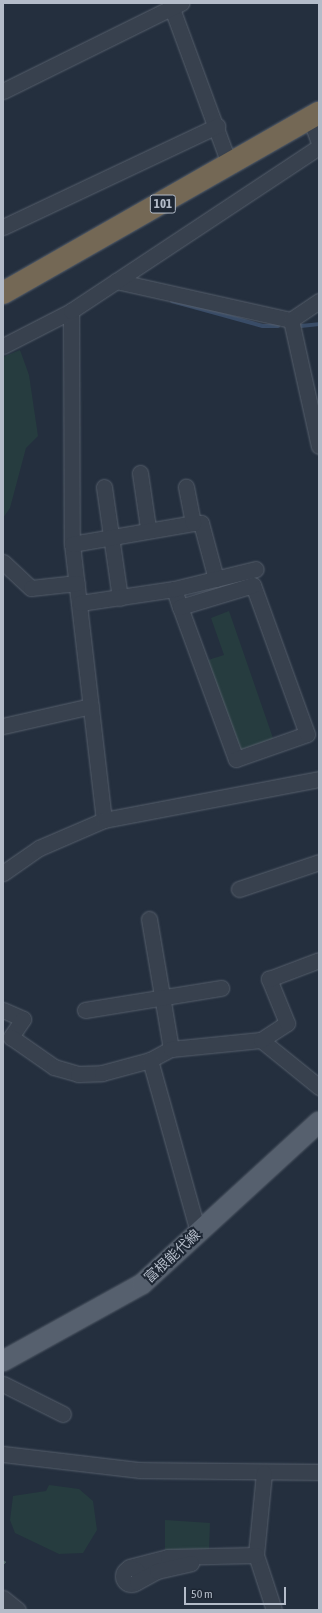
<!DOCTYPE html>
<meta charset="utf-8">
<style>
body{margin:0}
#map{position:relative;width:322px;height:1613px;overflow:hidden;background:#242f3e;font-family:"Asap Condensed","Noto Sans JP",sans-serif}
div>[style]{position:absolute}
.green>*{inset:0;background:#263c3f}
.stream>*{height:4px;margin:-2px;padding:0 2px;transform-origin:2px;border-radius:2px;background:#394c67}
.path>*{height:2.5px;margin-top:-1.25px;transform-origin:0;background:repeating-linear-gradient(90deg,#44595c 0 3px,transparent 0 6px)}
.roads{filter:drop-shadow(0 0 1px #565f6c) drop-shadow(0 0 1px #565f6c)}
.minor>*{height:15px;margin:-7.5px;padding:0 7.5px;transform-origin:7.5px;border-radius:7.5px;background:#38414e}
.minor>.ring{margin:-7.5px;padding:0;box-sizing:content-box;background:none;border:15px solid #38414e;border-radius:50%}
.major>*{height:20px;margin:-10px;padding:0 10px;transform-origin:10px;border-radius:10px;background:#56606e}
.highway>*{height:22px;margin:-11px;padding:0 11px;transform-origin:11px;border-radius:11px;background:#746855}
span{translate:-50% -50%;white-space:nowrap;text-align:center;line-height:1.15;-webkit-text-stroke:4px #1d2633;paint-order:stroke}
.shield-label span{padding:1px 3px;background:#1d2633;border:1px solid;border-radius:3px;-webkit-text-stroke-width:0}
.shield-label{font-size:13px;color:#b4bcc9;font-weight:700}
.street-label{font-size:14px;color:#b4bcc9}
.frame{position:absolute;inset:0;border:4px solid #b4bcc9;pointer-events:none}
.scale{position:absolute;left:184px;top:1587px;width:102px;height:18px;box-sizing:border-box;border:2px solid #b4bcc9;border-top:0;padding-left:5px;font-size:12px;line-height:14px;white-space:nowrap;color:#b4bcc9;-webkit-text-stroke:3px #1d2633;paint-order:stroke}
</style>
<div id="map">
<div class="green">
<i style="clip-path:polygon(20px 350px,29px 375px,38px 436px,26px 448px,10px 508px,3px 518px,3px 357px)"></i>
<i style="clip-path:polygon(229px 611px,274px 741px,240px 753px,208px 660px,224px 655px,211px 618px)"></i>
<i style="clip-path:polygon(49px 1485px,79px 1489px,93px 1501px,97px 1530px,83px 1553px,59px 1554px,15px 1533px,10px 1520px,13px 1496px,46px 1491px)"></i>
<i style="clip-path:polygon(165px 1520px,210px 1523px,209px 1550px,165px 1551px)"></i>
</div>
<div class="stream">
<i style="left:172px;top:301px;width:94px;rotate:15.4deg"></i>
<i style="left:263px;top:326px;width:15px"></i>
<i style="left:301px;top:326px;width:18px;rotate:-6deg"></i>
</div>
<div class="path">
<i style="left:3px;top:1561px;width:4px;rotate:34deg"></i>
</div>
<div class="roads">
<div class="minor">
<i style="left:170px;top:3px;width:174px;rotate:69.8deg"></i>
<i style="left:3px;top:91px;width:199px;rotate:-26.3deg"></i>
<i style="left:310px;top:118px;width:27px;rotate:70deg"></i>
<i style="left:3px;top:227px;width:237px;rotate:-25.3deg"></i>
<i style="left:116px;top:281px;width:179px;rotate:12.6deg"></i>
<i style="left:319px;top:301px;width:34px;rotate:146deg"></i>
<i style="left:291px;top:320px;width:129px;rotate:77.5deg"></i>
<i style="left:71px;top:311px;width:233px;rotate:89.8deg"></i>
<i style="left:72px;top:544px;width:278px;rotate:83.4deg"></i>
<i style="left:3px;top:346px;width:76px;rotate:-27.2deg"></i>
<i style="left:71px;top:311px;width:297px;rotate:-33.5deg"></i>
<i style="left:140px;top:473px;width:56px;rotate:81.7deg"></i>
<i style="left:104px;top:487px;width:112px;rotate:81.8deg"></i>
<i style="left:193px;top:523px;width:8px"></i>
<i style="left:201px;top:523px;width:58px;rotate:75deg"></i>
<i style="left:72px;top:544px;width:123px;rotate:-9.8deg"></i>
<i style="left:193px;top:523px;width:37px;rotate:-101deg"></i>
<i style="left:3px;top:562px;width:38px;rotate:43deg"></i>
<i style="left:31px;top:588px;width:46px;rotate:-6.2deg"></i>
<i style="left:174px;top:589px;width:19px;rotate:72deg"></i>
<i style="left:180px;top:607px;width:162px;rotate:69.8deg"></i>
<i style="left:236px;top:759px;width:75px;rotate:-19.4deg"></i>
<i style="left:307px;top:734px;width:158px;rotate:-109.9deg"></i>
<i style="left:253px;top:585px;width:76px;rotate:163.2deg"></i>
<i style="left:80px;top:603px;width:95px;rotate:-8.5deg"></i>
<i style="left:174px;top:589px;width:84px;rotate:-13.7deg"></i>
<i style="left:3px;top:726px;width:90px;rotate:-12.8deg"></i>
<i style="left:3px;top:873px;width:44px;rotate:-34.8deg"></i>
<i style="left:39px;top:848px;width:71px;rotate:-23.3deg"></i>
<i style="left:104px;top:820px;width:219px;rotate:-10.8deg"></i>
<i style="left:239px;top:889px;width:84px;rotate:-18.6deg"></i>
<i style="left:149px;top:919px;width:132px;rotate:80.4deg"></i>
<i style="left:3px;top:1010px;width:22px;rotate:24deg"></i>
<i style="left:23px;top:1019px;width:22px;rotate:124deg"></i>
<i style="left:11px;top:1037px;width:52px;rotate:34.9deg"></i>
<i style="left:54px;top:1067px;width:25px;rotate:16deg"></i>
<i style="left:78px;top:1074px;width:24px;rotate:-2deg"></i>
<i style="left:102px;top:1073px;width:50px;rotate:-15.2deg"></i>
<i style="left:150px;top:1060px;width:24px;rotate:-28deg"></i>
<i style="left:171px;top:1049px;width:90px;rotate:-5.7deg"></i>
<i style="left:261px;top:1040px;width:75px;rotate:39deg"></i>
<i style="left:85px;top:1010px;width:138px;rotate:-9.2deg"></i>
<i style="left:261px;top:1040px;width:31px;rotate:-33deg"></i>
<i style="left:287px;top:1023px;width:48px;rotate:-112.2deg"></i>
<i style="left:269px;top:979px;width:53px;rotate:-20.8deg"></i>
<i style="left:150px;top:1060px;width:179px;rotate:74.4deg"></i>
<i style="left:3px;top:1384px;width:67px;rotate:26.6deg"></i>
<i style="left:3px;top:1454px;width:138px;rotate:6.7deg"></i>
<i style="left:140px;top:1470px;width:179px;rotate:0.6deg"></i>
<i style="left:264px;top:1473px;width:82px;rotate:95.6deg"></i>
<i style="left:256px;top:1555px;width:58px;rotate:71.9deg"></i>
<i style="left:129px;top:1567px;width:40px;rotate:-14.4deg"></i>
<i style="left:168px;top:1557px;width:88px;rotate:-1.3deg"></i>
<i class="ring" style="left:123px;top:1568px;width:1px;height:1px"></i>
<i style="left:137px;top:1582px;width:23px;rotate:-29deg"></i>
<i style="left:157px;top:1571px;width:35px;rotate:-13deg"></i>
<i style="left:3px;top:1598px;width:19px;rotate:39deg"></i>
</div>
<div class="major">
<i style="left:3px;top:1361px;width:159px;rotate:-29deg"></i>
<i style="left:142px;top:1284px;width:240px;rotate:-42.5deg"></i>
</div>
<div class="highway">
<i style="left:3px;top:293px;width:364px;rotate:-29.7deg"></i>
</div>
</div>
<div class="shield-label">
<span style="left:163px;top:204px">101</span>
</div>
<div class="street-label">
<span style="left:172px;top:1256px;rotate:-43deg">富根能代線</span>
</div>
<div class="frame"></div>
<div class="scale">50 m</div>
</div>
